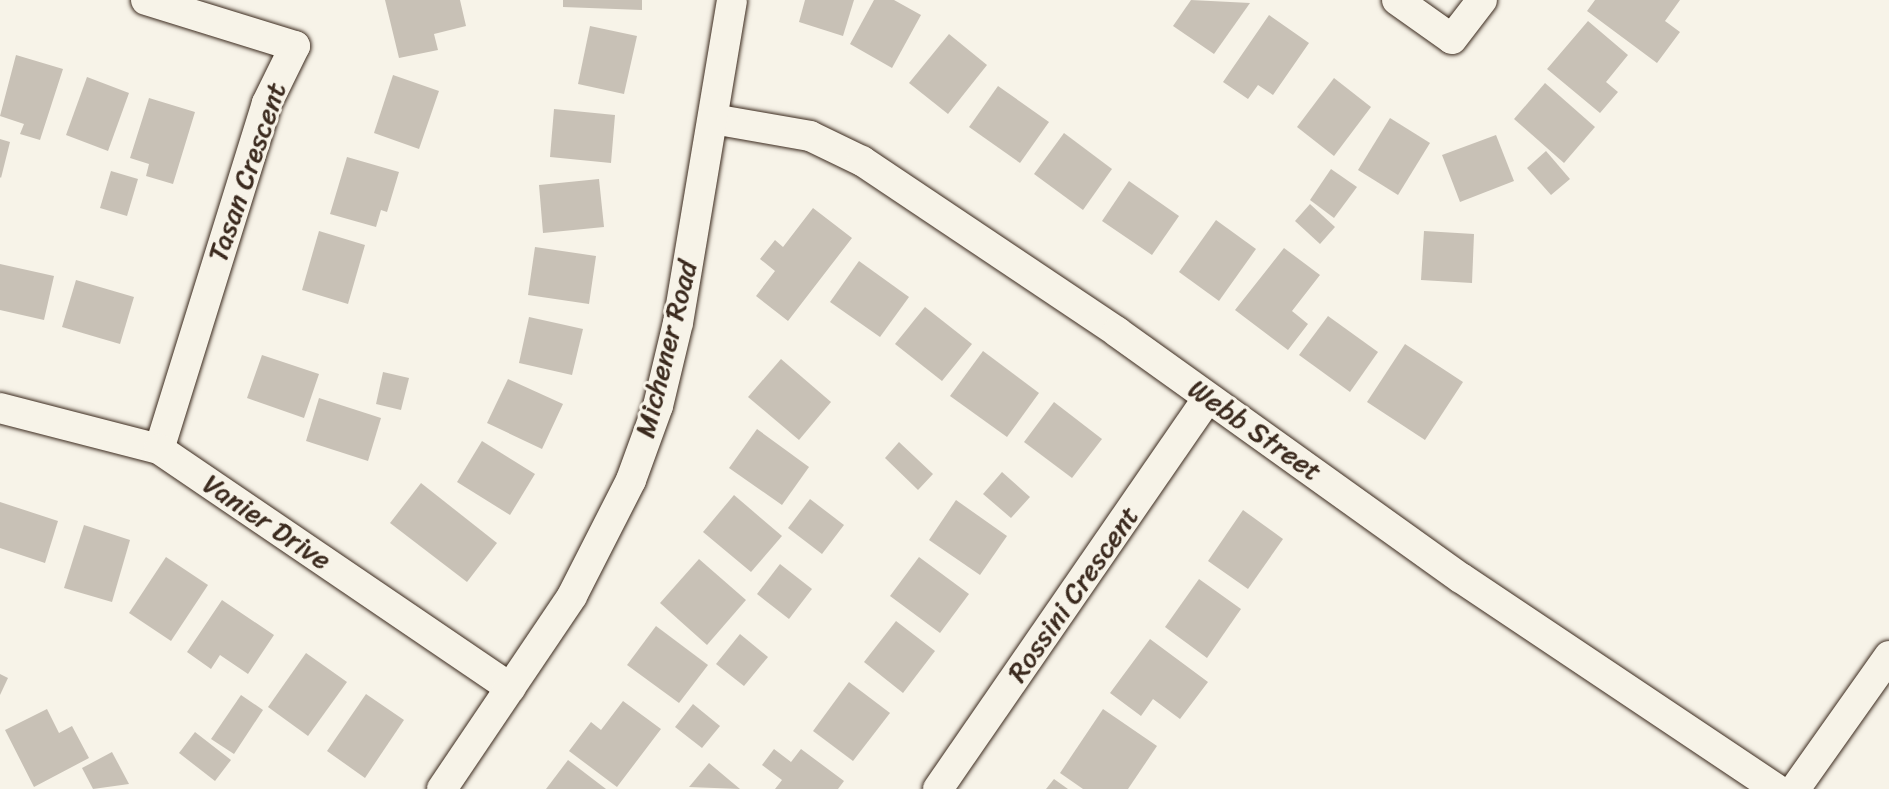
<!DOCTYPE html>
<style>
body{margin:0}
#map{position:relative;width:1889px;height:789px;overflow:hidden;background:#f7f3e8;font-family:Sriracha,sans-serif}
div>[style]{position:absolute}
.building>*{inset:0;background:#c8c1b6}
.roads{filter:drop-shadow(0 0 2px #3b2a1e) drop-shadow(0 0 2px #3b2a1e)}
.minor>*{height:30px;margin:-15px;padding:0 15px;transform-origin:15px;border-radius:15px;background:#f7f3e8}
span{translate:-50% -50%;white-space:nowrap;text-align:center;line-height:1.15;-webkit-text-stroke:6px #f7f3e8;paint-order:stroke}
.street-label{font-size:28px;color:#3b2a1e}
</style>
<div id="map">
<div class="building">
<i style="clip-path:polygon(385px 0,460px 0,466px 26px,434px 34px,438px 50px,399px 58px)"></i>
<i style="clip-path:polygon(563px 0,642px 0,642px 10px,563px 7px)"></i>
<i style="clip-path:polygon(805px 0,854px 0,843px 36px,799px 22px)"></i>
<i style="clip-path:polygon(874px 0,894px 0,921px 15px,892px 68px,850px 44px)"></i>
<i style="clip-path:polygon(1191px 0,1250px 3px,1214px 54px,1173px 26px)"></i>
<i style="clip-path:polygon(1595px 0,1680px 0,1665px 21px,1680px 32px,1657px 63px,1587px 11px)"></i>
<i style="clip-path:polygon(1269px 15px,1309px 43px,1273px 95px,1258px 85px,1248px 99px,1223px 82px)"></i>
<i style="clip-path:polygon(1588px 21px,1628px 55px,1606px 82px,1618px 92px,1600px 113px,1547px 69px)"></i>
<i style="clip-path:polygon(590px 26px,637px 36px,624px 94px,578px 84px)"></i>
<i style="clip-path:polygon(949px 34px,987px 65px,948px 114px,909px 83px)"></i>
<i style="clip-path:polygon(16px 55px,63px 69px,40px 140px,20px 134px,24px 124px,0 116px)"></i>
<i style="clip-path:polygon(393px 75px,439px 91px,419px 149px,374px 133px)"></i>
<i style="clip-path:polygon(87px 77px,129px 93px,108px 151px,66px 135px)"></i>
<i style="clip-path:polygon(1334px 78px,1371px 107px,1334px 156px,1297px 127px)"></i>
<i style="clip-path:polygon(1545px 83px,1595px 127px,1564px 163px,1514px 119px)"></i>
<i style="clip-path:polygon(998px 86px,1049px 122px,1020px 163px,969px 127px)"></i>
<i style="clip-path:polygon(149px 98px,195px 112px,173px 184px,146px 176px,149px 164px,130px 158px)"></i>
<i style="clip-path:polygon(554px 109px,615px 115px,611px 163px,550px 157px)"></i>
<i style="clip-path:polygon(1390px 118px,1430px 143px,1398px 195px,1358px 170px)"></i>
<i style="clip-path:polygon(1064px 133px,1112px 169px,1083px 210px,1034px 174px)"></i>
<i style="clip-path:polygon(1496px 135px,1514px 181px,1460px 202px,1442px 155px)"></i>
<i style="clip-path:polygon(0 139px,10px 142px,1px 178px,0 177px)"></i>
<i style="clip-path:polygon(1546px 151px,1570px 179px,1551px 195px,1527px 168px)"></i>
<i style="clip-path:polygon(347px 157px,399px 172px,387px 212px,381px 210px,376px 227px,330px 214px)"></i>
<i style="clip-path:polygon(1331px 169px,1357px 187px,1334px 218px,1310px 200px)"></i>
<i style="clip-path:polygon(111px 171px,138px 179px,127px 216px,100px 208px)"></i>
<i style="clip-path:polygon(599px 179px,604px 227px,543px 233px,539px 185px)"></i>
<i style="clip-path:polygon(1129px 181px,1179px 216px,1152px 255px,1102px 221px)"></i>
<i style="clip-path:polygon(1310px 204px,1335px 227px,1320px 244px,1295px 221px)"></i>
<i style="clip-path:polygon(813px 208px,852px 238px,788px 321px,756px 296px,775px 271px,760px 259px,775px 240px,783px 247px)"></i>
<i style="clip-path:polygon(1216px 220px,1256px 249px,1219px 301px,1179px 272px)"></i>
<i style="clip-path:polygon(319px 231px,365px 245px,348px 304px,302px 290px)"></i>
<i style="clip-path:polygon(1424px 231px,1474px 234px,1472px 283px,1421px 280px)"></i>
<i style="clip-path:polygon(535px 247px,596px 256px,589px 304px,528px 295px)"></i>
<i style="clip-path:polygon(1284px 248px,1320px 275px,1292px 311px,1308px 324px,1288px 350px,1235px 310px)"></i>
<i style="clip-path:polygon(859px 261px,909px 297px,880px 337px,830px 302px)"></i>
<i style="clip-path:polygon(0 264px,54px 276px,44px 320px,0 310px)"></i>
<i style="clip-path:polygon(76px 280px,134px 297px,120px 344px,62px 327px)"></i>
<i style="clip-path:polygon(925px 307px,972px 344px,942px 381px,895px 344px)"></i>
<i style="clip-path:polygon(1328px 316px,1378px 352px,1350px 392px,1299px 355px)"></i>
<i style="clip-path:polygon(529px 317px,583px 329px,572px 375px,519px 363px)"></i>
<i style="clip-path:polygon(1405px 344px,1463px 382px,1425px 440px,1367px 402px)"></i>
<i style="clip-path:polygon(983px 351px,1039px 393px,1007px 437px,950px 396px)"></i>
<i style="clip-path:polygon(262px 355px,319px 374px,304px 418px,247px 398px)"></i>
<i style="clip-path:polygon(781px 359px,831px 402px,799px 440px,748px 397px)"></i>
<i style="clip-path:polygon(383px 372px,409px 378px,401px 410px,376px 404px)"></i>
<i style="clip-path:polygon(508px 379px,563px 404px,542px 449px,487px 423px)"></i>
<i style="clip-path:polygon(319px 398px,381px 418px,368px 461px,306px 441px)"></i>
<i style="clip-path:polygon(1054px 402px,1102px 439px,1072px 478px,1024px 442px)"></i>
<i style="clip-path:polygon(757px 429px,809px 467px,782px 505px,729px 468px)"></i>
<i style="clip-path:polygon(482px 441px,535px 474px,510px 515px,457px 482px)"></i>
<i style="clip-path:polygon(899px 442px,933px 474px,918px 490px,885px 458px)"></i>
<i style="clip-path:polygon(1002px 472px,1030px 497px,1011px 518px,983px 494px)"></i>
<i style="clip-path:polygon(421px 483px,497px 543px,467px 582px,390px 523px)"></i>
<i style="clip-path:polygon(734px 495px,782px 536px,751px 572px,703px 532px)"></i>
<i style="clip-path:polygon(810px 499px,844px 525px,822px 554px,788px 528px)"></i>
<i style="clip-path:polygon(956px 500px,1007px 536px,980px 575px,929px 540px)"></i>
<i style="clip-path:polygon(0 502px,58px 521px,45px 563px,0 548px)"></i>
<i style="clip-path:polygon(1243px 510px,1283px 539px,1248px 589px,1208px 561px)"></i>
<i style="clip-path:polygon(84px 525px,130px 540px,112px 602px,64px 588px)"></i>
<i style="clip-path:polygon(166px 557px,208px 585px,171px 641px,129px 613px)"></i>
<i style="clip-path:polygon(919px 557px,969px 594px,940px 633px,890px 596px)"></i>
<i style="clip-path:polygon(699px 559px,746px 600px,707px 645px,660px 603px)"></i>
<i style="clip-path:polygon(780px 564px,812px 589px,789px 619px,757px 594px)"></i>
<i style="clip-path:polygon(1199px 579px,1241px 609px,1207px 658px,1165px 627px)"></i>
<i style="clip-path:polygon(222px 600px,274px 635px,248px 674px,220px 655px,211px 669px,187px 652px)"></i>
<i style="clip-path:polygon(896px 621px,935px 651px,903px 693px,864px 662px)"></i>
<i style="clip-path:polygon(656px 626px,708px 665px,679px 703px,627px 665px)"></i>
<i style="clip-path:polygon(740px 634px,768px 657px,744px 686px,716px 664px)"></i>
<i style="clip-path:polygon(1150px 639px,1208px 682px,1180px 719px,1153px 699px,1141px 716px,1110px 693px)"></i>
<i style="clip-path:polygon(306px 653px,347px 682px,308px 736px,268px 707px)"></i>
<i style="clip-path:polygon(0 674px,8px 678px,0 695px)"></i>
<i style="clip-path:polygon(849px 682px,890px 713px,853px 761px,813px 731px)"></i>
<i style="clip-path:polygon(366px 694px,404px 720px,365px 778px,327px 751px)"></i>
<i style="clip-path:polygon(241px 695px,263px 710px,234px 754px,211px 739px)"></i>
<i style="clip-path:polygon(623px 701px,661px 729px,617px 787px,569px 751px,591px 722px,601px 730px)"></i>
<i style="clip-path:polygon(693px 704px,720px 726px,702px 748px,675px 727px)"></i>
<i style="clip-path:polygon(47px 709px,59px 733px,72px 726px,89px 758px,34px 787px,5px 730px)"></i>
<i style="clip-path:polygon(1103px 709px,1157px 746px,1128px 789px,1083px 789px,1060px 773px)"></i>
<i style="clip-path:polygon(195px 732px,231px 760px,215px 781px,179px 753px)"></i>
<i style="clip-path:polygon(774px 749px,791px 762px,801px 749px,844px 781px,838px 789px,775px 789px,782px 780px,762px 765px)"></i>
<i style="clip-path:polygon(112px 752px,129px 784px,93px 789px,82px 768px)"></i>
<i style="clip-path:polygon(568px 760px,606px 789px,546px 789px)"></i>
<i style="clip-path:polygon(709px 763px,740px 789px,689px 787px)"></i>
<i style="clip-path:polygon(1054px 779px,1068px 789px,1046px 789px)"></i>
</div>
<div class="roads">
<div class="minor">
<i style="left:146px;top:0;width:156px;rotate:17.2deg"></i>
<i style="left:295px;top:46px;width:64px;rotate:116.2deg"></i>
<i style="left:267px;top:103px;width:362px;rotate:107.3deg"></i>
<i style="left:1397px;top:0;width:67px;rotate:35.3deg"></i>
<i style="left:1452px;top:39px;width:49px;rotate:-52.4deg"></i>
<i style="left:713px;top:119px;width:98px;rotate:9.9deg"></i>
<i style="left:810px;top:136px;width:58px;rotate:25.7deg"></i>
<i style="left:862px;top:161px;width:307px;rotate:33.8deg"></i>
<i style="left:1117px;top:332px;width:423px;rotate:35.6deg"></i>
<i style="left:1461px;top:578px;width:379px;rotate:33.8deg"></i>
<i style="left:0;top:408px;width:164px;rotate:14.5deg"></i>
<i style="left:159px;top:449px;width:425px;rotate:34.2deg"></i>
<i style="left:442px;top:789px;width:233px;rotate:-56deg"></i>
<i style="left:572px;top:596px;width:130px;rotate:-63deg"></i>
<i style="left:631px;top:480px;width:79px;rotate:-70deg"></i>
<i style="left:658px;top:406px;width:85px;rotate:-76.5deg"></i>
<i style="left:678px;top:323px;width:327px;rotate:-80.5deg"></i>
<i style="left:938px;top:789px;width:475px;rotate:-55.4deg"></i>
<i style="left:1795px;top:789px;width:163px;rotate:-54.7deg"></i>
</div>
</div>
<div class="street-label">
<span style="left:247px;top:172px;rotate:-71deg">Tasan Crescent</span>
<span style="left:666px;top:349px;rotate:-76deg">Michener Road</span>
<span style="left:1255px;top:430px;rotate:35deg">Webb Street</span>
<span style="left:267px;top:522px;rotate:34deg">Vanier Drive</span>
<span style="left:1073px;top:594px;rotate:-55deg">Rossini Crescent</span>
</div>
</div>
